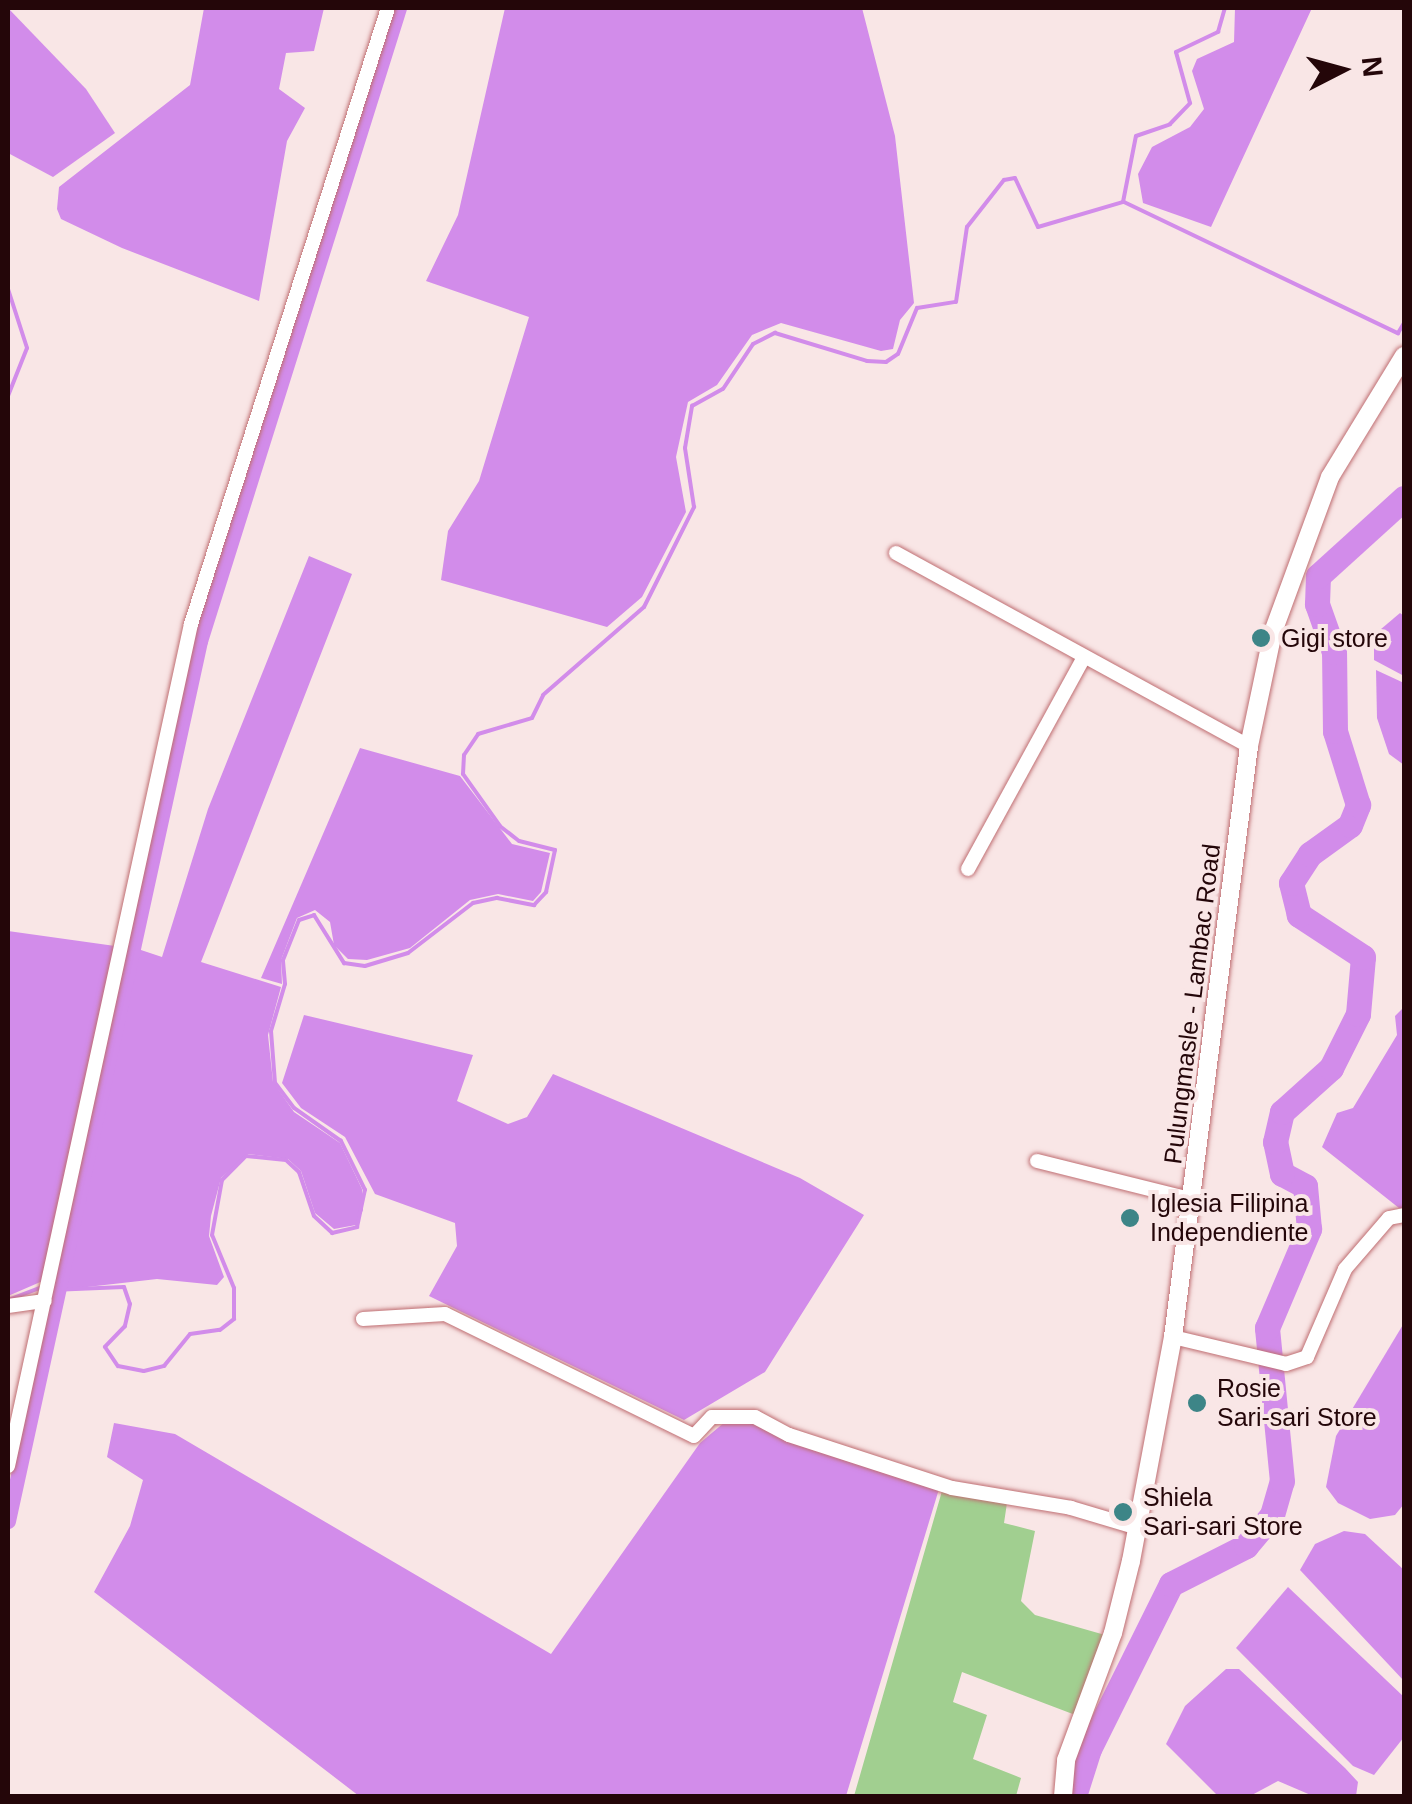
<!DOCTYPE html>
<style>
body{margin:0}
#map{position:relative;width:1412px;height:1804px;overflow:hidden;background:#f9e6e6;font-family:Helvetica,sans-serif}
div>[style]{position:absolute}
.green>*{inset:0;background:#a1cf90}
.water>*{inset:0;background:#d28cea}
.stream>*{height:4px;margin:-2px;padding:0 2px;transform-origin:2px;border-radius:2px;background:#d28cea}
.canal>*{height:15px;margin:-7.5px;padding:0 7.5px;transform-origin:7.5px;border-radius:7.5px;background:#d28cea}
.river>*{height:25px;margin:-12.5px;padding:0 12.5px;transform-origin:12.5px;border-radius:12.5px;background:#d28cea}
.roads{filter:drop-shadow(0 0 2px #bf6e72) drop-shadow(0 0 2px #bf6e72)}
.minor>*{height:14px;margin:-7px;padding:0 7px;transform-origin:7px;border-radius:7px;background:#fff}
.tertiary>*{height:18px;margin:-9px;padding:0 9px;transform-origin:9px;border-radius:9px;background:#fff}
.dots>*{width:28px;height:28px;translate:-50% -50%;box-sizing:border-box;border:5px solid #f9e6e6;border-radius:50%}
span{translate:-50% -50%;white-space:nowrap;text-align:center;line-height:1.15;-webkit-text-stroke:8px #f9e6e6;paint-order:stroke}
.poi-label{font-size:25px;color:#240609}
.left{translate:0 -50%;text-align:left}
.street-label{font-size:25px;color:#240609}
.frame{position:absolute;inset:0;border:10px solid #240609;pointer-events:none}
.north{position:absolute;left:1292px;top:20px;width:100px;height:100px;-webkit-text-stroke:8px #f9e6e6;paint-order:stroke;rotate:84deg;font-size:28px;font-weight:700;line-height:40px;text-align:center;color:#240609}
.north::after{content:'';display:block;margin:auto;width:35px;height:45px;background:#240609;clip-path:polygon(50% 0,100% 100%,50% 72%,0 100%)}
</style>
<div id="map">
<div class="green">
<i style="clip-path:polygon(942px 1491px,1007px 1503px,1004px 1523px,1035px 1531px,1021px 1601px,1035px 1615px,1105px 1635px,1078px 1716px,962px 1672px,953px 1702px,987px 1715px,973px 1759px,1021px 1778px,1016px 1796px,854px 1796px)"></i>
</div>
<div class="water">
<i style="clip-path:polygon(8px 8px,86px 89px,115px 133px,53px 177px,8px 153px)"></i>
<i style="clip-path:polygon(204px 8px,324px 8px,314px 51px,286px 53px,279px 89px,305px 108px,287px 141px,259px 301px,122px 248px,61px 219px,57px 209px,59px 187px,190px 85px)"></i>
<i style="clip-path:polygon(505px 8px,862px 8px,895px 136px,914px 303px,900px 320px,893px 349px,881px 351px,781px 323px,752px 335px,717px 385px,688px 402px,676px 457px,686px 512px,642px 597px,607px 627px,441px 580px,448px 531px,479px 481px,529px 317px,426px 281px,458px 215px)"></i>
<i style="clip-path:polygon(1235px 8px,1312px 8px,1211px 227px,1143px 203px,1138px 174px,1152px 147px,1190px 127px,1204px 109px,1192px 71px,1197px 59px,1234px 42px)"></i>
<i style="clip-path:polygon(309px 556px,352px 574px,201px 962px,281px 987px,268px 1035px,273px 1082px,294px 1112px,340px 1143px,362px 1189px,363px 1210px,356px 1225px,334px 1229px,315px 1213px,301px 1171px,288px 1159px,248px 1154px,221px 1178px,211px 1216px,209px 1236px,224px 1277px,217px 1285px,157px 1279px,61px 1290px,135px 948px,162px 957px,208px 809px)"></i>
<i style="clip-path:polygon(1400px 613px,1404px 616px,1404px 676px,1374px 660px,1374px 635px)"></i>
<i style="clip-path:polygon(1376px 670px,1404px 683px,1404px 765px,1389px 754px,1377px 718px)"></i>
<i style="clip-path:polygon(360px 748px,460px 776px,512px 844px,550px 853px,541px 892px,533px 901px,498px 894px,470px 900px,410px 948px,367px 960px,348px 959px,334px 945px,330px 922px,315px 910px,297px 918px,281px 960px,282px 984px,261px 978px)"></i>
<i style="clip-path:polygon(8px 931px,115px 946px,45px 1280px,8px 1296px)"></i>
<i style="clip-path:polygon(1404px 1007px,1404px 1212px,1322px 1147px,1337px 1113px,1353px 1108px,1397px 1035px,1395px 1016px)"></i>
<i style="clip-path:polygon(304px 1015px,473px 1055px,457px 1101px,508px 1124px,527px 1117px,553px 1074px,800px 1178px,864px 1215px,765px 1372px,684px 1420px,429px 1296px,457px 1246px,455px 1223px,375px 1194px,345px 1137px,301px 1108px,282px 1083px)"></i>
<i style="clip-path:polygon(1404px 1323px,1404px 1504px,1395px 1515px,1370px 1519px,1338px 1503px,1326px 1487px,1336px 1436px)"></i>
<i style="clip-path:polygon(732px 1416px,939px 1489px,846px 1796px,359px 1796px,94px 1592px,130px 1526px,143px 1480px,107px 1457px,114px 1423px,175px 1434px,551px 1654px,700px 1443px)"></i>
<i style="clip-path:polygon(1344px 1531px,1365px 1534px,1404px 1570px,1404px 1681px,1300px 1570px,1315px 1544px)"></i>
<i style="clip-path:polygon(1288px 1587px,1404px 1697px,1404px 1737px,1374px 1775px,1353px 1766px,1236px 1648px)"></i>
<i style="clip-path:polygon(1226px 1669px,1239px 1669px,1345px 1768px,1358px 1782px,1356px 1796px,1313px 1796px,1278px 1781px,1250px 1796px,1218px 1796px,1166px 1744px,1185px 1706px)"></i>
</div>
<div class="stream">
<i style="left:1124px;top:202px;width:304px;rotate:25.6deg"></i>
<i style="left:1398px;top:333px;width:12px;rotate:-59deg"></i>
<i style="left:8px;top:289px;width:62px;rotate:72.1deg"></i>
<i style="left:27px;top:348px;width:52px;rotate:111.6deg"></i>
<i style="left:51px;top:1290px;width:73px;rotate:-2.4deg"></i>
<i style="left:124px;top:1287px;width:18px;rotate:71deg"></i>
<i style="left:130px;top:1304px;width:23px;rotate:103deg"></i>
<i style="left:125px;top:1326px;width:29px;rotate:134deg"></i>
<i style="left:105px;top:1347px;width:23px;rotate:56deg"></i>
<i style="left:118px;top:1366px;width:26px;rotate:11deg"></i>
<i style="left:144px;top:1371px;width:21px;rotate:-14deg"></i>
<i style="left:164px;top:1366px;width:41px;rotate:-50.9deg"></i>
<i style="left:190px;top:1334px;width:30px;rotate:-8deg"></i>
<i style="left:220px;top:1330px;width:18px;rotate:-38deg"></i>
<i style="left:234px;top:1319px;width:31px;rotate:-90deg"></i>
<i style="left:234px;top:1288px;width:57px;rotate:-112.5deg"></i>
<i style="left:212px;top:1235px;width:56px;rotate:-79.7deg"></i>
<i style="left:222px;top:1180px;width:34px;rotate:-45deg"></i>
<i style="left:246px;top:1156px;width:40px;rotate:5.7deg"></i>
<i style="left:286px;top:1160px;width:18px;rotate:43deg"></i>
<i style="left:299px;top:1172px;width:46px;rotate:71.2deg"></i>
<i style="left:314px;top:1216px;width:25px;rotate:43deg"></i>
<i style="left:332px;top:1233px;width:26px;rotate:-13deg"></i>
<i style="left:357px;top:1227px;width:38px;rotate:-78deg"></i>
<i style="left:365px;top:1190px;width:55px;rotate:-116.1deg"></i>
<i style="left:341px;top:1141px;width:57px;rotate:-144.9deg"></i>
<i style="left:294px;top:1108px;width:31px;rotate:-127deg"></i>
<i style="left:275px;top:1083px;width:52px;rotate:-94.4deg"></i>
<i style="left:271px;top:1031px;width:49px;rotate:-73.4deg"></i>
<i style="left:285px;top:984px;width:24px;rotate:-95deg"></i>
<i style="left:283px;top:960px;width:43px;rotate:-68.2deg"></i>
<i style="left:299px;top:920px;width:16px;rotate:-18deg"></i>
<i style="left:314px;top:915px;width:57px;rotate:58deg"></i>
<i style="left:344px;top:963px;width:21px;rotate:8deg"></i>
<i style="left:365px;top:966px;width:45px;rotate:-16.8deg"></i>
<i style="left:408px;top:953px;width:82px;rotate:-37.6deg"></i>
<i style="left:473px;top:903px;width:25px;rotate:-12deg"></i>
<i style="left:497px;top:898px;width:38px;rotate:11deg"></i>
<i style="left:534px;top:905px;width:18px;rotate:-47deg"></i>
<i style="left:546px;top:892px;width:43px;rotate:-77.9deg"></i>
<i style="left:555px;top:850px;width:37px;rotate:-166deg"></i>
<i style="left:519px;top:841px;width:24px;rotate:-142deg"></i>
<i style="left:500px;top:826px;width:64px;rotate:-125.4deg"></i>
<i style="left:463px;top:774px;width:19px;rotate:-87deg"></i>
<i style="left:464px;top:755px;width:25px;rotate:-56deg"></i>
<i style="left:478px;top:734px;width:56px;rotate:-16.5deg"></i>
<i style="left:532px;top:718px;width:25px;rotate:-64deg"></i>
<i style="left:543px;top:695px;width:134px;rotate:-41.1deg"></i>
<i style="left:644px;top:607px;width:112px;rotate:-63.4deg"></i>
<i style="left:694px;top:507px;width:60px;rotate:-98.7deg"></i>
<i style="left:685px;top:448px;width:43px;rotate:-80.5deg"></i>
<i style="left:692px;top:406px;width:35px;rotate:-29deg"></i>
<i style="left:723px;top:389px;width:54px;rotate:-56.3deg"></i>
<i style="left:753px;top:344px;width:25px;rotate:-27deg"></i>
<i style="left:775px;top:333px;width:96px;rotate:16.9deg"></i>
<i style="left:867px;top:361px;width:19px;rotate:3deg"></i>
<i style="left:886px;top:362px;width:14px;rotate:-34deg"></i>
<i style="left:898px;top:354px;width:50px;rotate:-67.6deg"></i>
<i style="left:917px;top:308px;width:39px;rotate:-9deg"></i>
<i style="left:956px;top:302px;width:76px;rotate:-81.7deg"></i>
<i style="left:967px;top:227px;width:60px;rotate:-51.8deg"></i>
<i style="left:1004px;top:180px;width:11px;rotate:-10deg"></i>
<i style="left:1015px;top:178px;width:54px;rotate:64.9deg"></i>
<i style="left:1038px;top:227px;width:89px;rotate:-16.4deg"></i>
<i style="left:1123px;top:202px;width:67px;rotate:-78.9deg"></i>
<i style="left:1136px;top:136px;width:36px;rotate:-19deg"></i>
<i style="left:1170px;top:124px;width:29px;rotate:-46deg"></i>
<i style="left:1190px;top:103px;width:53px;rotate:-105.4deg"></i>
<i style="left:1176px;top:52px;width:47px;rotate:-25.5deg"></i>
<i style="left:1218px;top:32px;width:25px;rotate:-74deg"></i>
<i style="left:8px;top:1300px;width:39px;rotate:-21deg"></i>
</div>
<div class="canal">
<i style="left:8px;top:1521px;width:901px;rotate:-77.69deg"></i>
<i style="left:200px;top:641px;width:664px;rotate:-72.55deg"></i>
</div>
<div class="river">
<i style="left:1074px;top:1796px;width:49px;rotate:-72.3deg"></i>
<i style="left:1089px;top:1749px;width:184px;rotate:-63.6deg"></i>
<i style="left:1171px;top:1584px;width:84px;rotate:-26.9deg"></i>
<i style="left:1246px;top:1546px;width:40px;rotate:-50deg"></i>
<i style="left:1272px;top:1515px;width:35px;rotate:-74deg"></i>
<i style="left:1282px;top:1481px;width:154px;rotate:-95.6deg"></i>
<i style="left:1267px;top:1328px;width:108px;rotate:-67deg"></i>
<i style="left:1309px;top:1229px;width:43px;rotate:-95.3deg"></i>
<i style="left:1305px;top:1186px;width:26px;rotate:-152deg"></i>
<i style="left:1282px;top:1174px;width:33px;rotate:-102deg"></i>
<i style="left:1275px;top:1142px;width:31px;rotate:-77deg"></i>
<i style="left:1282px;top:1112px;width:66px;rotate:-41.9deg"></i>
<i style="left:1331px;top:1068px;width:60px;rotate:-63.4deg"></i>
<i style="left:1358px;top:1014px;width:57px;rotate:-85deg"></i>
<i style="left:1363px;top:957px;width:77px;rotate:-146.7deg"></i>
<i style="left:1299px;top:915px;width:33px;rotate:-104deg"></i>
<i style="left:1291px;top:883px;width:35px;rotate:-57deg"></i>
<i style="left:1310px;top:854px;width:49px;rotate:-35.9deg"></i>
<i style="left:1350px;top:825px;width:22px;rotate:-68deg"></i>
<i style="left:1358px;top:805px;width:77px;rotate:-107.3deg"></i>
<i style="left:1335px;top:731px;width:79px;rotate:-90.7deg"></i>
<i style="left:1334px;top:652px;width:51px;rotate:-109.5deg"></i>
<i style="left:1317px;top:604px;width:28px;rotate:-88deg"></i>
<i style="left:1318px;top:576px;width:116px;rotate:-42.2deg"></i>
</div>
<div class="roads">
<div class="minor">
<i style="left:896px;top:553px;width:402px;rotate:28.7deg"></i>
<i style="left:968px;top:869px;width:242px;rotate:-61.3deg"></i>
<i style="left:1037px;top:1161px;width:162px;rotate:14deg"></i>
<i style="left:8px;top:1306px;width:37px;rotate:-8deg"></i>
<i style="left:363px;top:1319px;width:82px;rotate:-3.5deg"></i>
<i style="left:445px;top:1314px;width:277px;rotate:26.1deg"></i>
<i style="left:694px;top:1436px;width:26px;rotate:-47deg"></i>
<i style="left:712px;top:1417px;width:43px"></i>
<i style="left:755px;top:1417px;width:38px;rotate:28deg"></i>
<i style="left:789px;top:1435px;width:171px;rotate:18deg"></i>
<i style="left:952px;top:1488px;width:121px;rotate:9.5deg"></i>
<i style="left:1071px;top:1508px;width:70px;rotate:16.6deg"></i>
<i style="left:1173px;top:1337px;width:116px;rotate:13.4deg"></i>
<i style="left:1286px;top:1364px;width:22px;rotate:-18deg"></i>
<i style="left:1307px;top:1357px;width:96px;rotate:-66.6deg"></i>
<i style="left:1345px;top:1269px;width:67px;rotate:-49.2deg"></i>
<i style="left:1389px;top:1218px;width:15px;rotate:-11deg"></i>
<i style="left:8px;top:1466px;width:862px;rotate:-77.74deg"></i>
<i style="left:191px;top:624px;width:647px;rotate:-72.27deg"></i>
</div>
<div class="tertiary">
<i style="left:1063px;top:1796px;width:36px;rotate:-85deg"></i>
<i style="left:1066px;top:1760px;width:135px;rotate:-69.7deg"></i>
<i style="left:1113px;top:1633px;width:74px;rotate:-76deg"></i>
<i style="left:1131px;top:1561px;width:228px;rotate:-79.4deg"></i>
<i style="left:1173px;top:1337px;width:596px;rotate:-82.67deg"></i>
<i style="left:1249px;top:746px;width:116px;rotate:-78.1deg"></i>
<i style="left:1273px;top:632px;width:165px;rotate:-69.8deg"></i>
<i style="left:1330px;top:477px;width:142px;rotate:-58.6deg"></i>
</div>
</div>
<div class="dots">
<i style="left:1261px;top:638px;background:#3d8587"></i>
<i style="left:1130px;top:1218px;background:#3d8587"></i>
<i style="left:1197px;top:1403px;background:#3d8587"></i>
<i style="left:1123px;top:1512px;background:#3d8587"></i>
</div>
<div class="poi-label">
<span class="left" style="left:1281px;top:638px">Gigi store</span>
<span class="left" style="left:1150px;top:1218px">Iglesia Filipina<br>Independiente</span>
<span class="left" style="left:1217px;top:1403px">Rosie<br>Sari-sari Store</span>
<span class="left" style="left:1143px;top:1512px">Shiela<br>Sari-sari Store</span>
</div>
<div class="street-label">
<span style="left:1192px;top:1004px;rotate:-83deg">Pulungmasle - Lambac Road</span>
</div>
<div class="frame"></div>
<div class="north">N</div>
</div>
